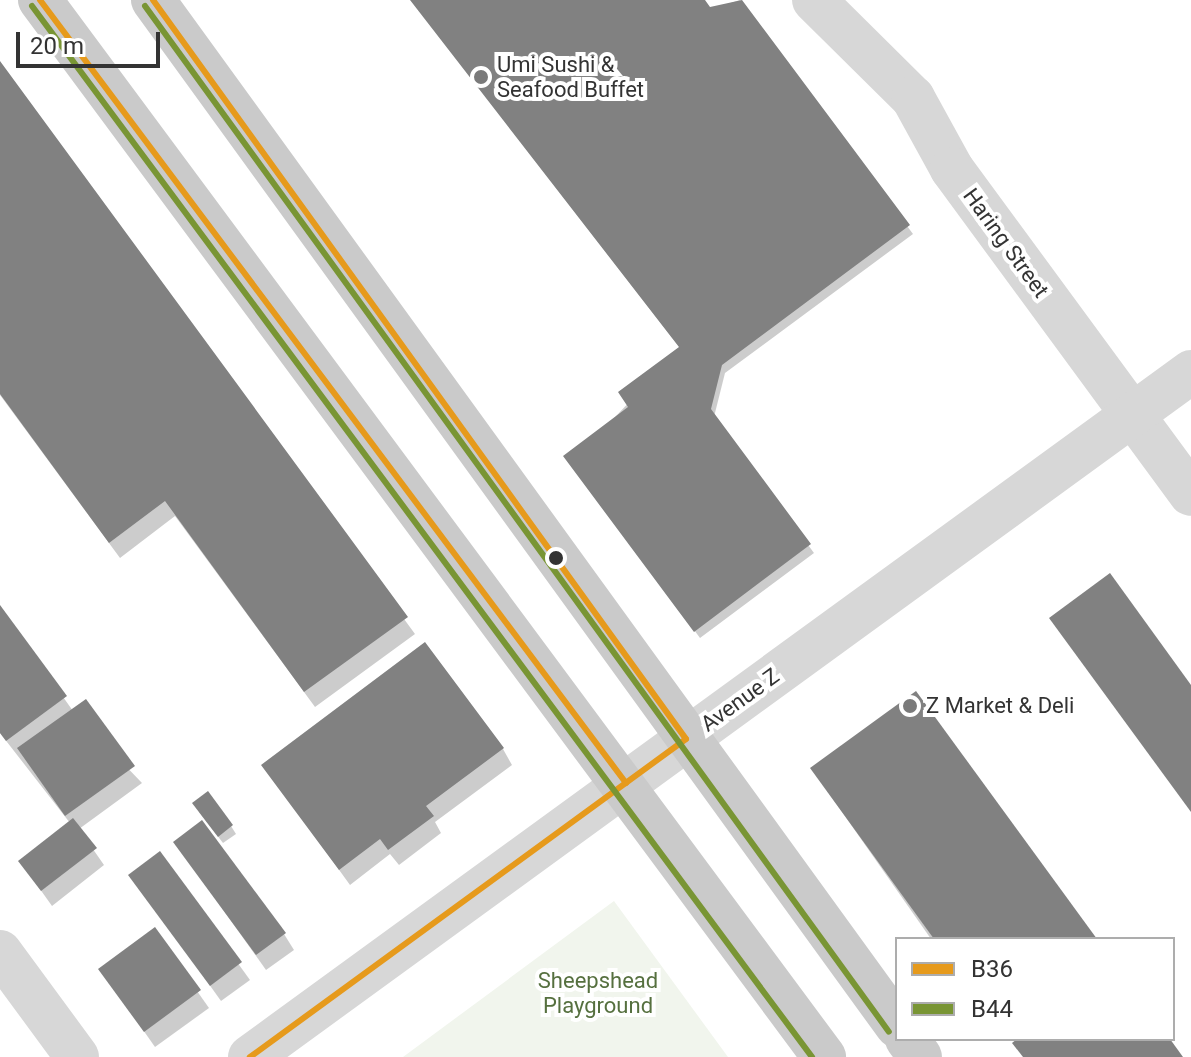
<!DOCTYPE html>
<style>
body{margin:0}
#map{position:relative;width:1191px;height:1057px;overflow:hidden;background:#fff;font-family:Roboto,sans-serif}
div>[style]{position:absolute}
.green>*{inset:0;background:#f1f5ed}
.shadow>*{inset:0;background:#0003}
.building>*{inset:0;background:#818181}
.minor>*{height:44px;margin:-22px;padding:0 22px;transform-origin:22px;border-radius:22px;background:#d7d7d7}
.major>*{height:44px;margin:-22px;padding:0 22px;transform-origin:22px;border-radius:22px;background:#cacaca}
.bus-1>*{height:6px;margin:-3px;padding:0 3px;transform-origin:3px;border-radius:3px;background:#e69a1c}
.bus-2>*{height:6px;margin:-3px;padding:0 3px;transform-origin:3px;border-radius:3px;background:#799534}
.dots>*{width:22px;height:22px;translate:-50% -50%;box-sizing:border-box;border:4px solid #fff;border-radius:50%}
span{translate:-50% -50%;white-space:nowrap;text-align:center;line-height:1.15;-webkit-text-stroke:8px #fff;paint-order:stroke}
.poi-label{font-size:22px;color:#333}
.left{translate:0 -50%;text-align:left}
.street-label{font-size:22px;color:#333}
.park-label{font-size:22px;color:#56703f}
.legend{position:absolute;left:895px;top:937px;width:280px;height:104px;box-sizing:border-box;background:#fff;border:2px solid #adadad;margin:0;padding:10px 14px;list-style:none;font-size:24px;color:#333}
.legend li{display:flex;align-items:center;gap:16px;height:40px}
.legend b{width:40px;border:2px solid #adadad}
.scale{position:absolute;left:16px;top:32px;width:144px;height:36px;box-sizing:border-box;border:4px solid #333;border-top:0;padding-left:10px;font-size:24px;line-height:28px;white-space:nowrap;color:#333;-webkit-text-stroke:6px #fff;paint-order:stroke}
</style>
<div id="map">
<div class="green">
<i style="clip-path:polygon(614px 901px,728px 1057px,403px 1057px)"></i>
</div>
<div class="shadow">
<i style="clip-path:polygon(411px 0,702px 0,709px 10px,740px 0,913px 234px,725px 373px,714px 417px,814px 553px,700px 638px,571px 464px,680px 348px)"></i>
<i style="clip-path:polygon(0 65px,415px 634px,315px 707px,175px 516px,120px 558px,0 395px)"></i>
<i style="clip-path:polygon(0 608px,73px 711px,142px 783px,79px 829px,104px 865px,52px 906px,20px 861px,70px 823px,0 733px)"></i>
<i style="clip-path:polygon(503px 749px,512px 765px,435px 822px,441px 833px,399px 865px,390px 854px,350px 885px,264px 766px)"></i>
<i style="clip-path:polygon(812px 769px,1094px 939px,931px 939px)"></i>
<i style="clip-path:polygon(199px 812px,231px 826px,236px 834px,223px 843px)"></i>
<i style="clip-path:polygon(175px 842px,284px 934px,294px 950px,266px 970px)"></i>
<i style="clip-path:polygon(159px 854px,250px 980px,221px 1001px,131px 875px)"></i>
<i style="clip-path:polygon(154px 930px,209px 1008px,155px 1047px,101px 970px)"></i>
</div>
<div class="building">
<i style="clip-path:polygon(410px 0,705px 0,710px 7px,742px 0,910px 225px,722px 365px,711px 409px,811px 544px,694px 632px,563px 456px,628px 407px,618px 392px,679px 347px)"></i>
<i style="clip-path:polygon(0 61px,408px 617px,304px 692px,165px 501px,109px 543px,0 394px)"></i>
<i style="clip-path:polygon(1110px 573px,1191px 685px,1191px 812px,1049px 618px)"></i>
<i style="clip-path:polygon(0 605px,67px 696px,6px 741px,0 733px)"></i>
<i style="clip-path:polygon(425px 642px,504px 748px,426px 806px,434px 816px,388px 850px,380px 839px,339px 870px,261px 765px)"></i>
<i style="clip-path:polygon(916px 691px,1097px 939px,934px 939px,810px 768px)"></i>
<i style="clip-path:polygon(86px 699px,135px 766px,65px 816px,17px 748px)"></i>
<i style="clip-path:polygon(208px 791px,233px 825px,218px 837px,192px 803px)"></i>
<i style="clip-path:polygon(73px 818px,97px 848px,41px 891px,18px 861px)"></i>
<i style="clip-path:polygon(202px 820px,286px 933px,256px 955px,173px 842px)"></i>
<i style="clip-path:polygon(160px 851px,242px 962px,210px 986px,128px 875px)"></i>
<i style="clip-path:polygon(155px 927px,201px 990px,144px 1032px,98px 969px)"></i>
<i style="clip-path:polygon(1017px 1039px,1170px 1039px,1183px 1057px,1023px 1057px,1012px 1043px)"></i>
</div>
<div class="minor">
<i style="left:814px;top:0;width:139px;rotate:44.7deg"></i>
<i style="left:913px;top:98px;width:81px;rotate:61.2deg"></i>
<i style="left:952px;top:169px;width:403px;rotate:53.7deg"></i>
<i style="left:0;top:952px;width:130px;rotate:53.7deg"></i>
<i style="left:250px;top:1057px;width:1164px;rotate:-36.05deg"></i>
</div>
<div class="major">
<i style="left:40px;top:0;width:1316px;rotate:53.43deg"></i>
<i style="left:153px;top:0;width:1267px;rotate:54.05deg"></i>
<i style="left:907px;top:1039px;width:22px;rotate:54deg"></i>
</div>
<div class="bus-1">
<i style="left:40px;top:0;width:978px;rotate:53.19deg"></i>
<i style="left:153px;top:0;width:911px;rotate:54.2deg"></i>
<i style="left:686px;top:739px;width:540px;rotate:143.89deg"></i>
</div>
<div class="bus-2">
<i style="left:32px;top:6px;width:1309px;rotate:53.42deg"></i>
<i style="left:145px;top:6px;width:1267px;rotate:54.05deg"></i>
</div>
<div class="dots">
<i style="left:481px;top:77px;background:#7a7a7a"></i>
<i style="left:556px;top:558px;background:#333"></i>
<i style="left:910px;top:706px;background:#7a7a7a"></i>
</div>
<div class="poi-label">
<span class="left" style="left:497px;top:77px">Umi Sushi &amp;<br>Seafood Buffet</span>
<span class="left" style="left:926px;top:706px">Z Market &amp; Deli</span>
</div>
<div class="street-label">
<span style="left:1006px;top:243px;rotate:54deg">Haring Street</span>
<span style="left:740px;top:700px;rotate:-36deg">Avenue Z</span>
</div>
<div class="park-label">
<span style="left:598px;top:993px">Sheepshead<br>Playground</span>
</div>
<ul class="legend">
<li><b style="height:10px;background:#e69a1c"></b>B36</li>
<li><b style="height:10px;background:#799534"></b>B44</li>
</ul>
<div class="scale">20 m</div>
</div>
